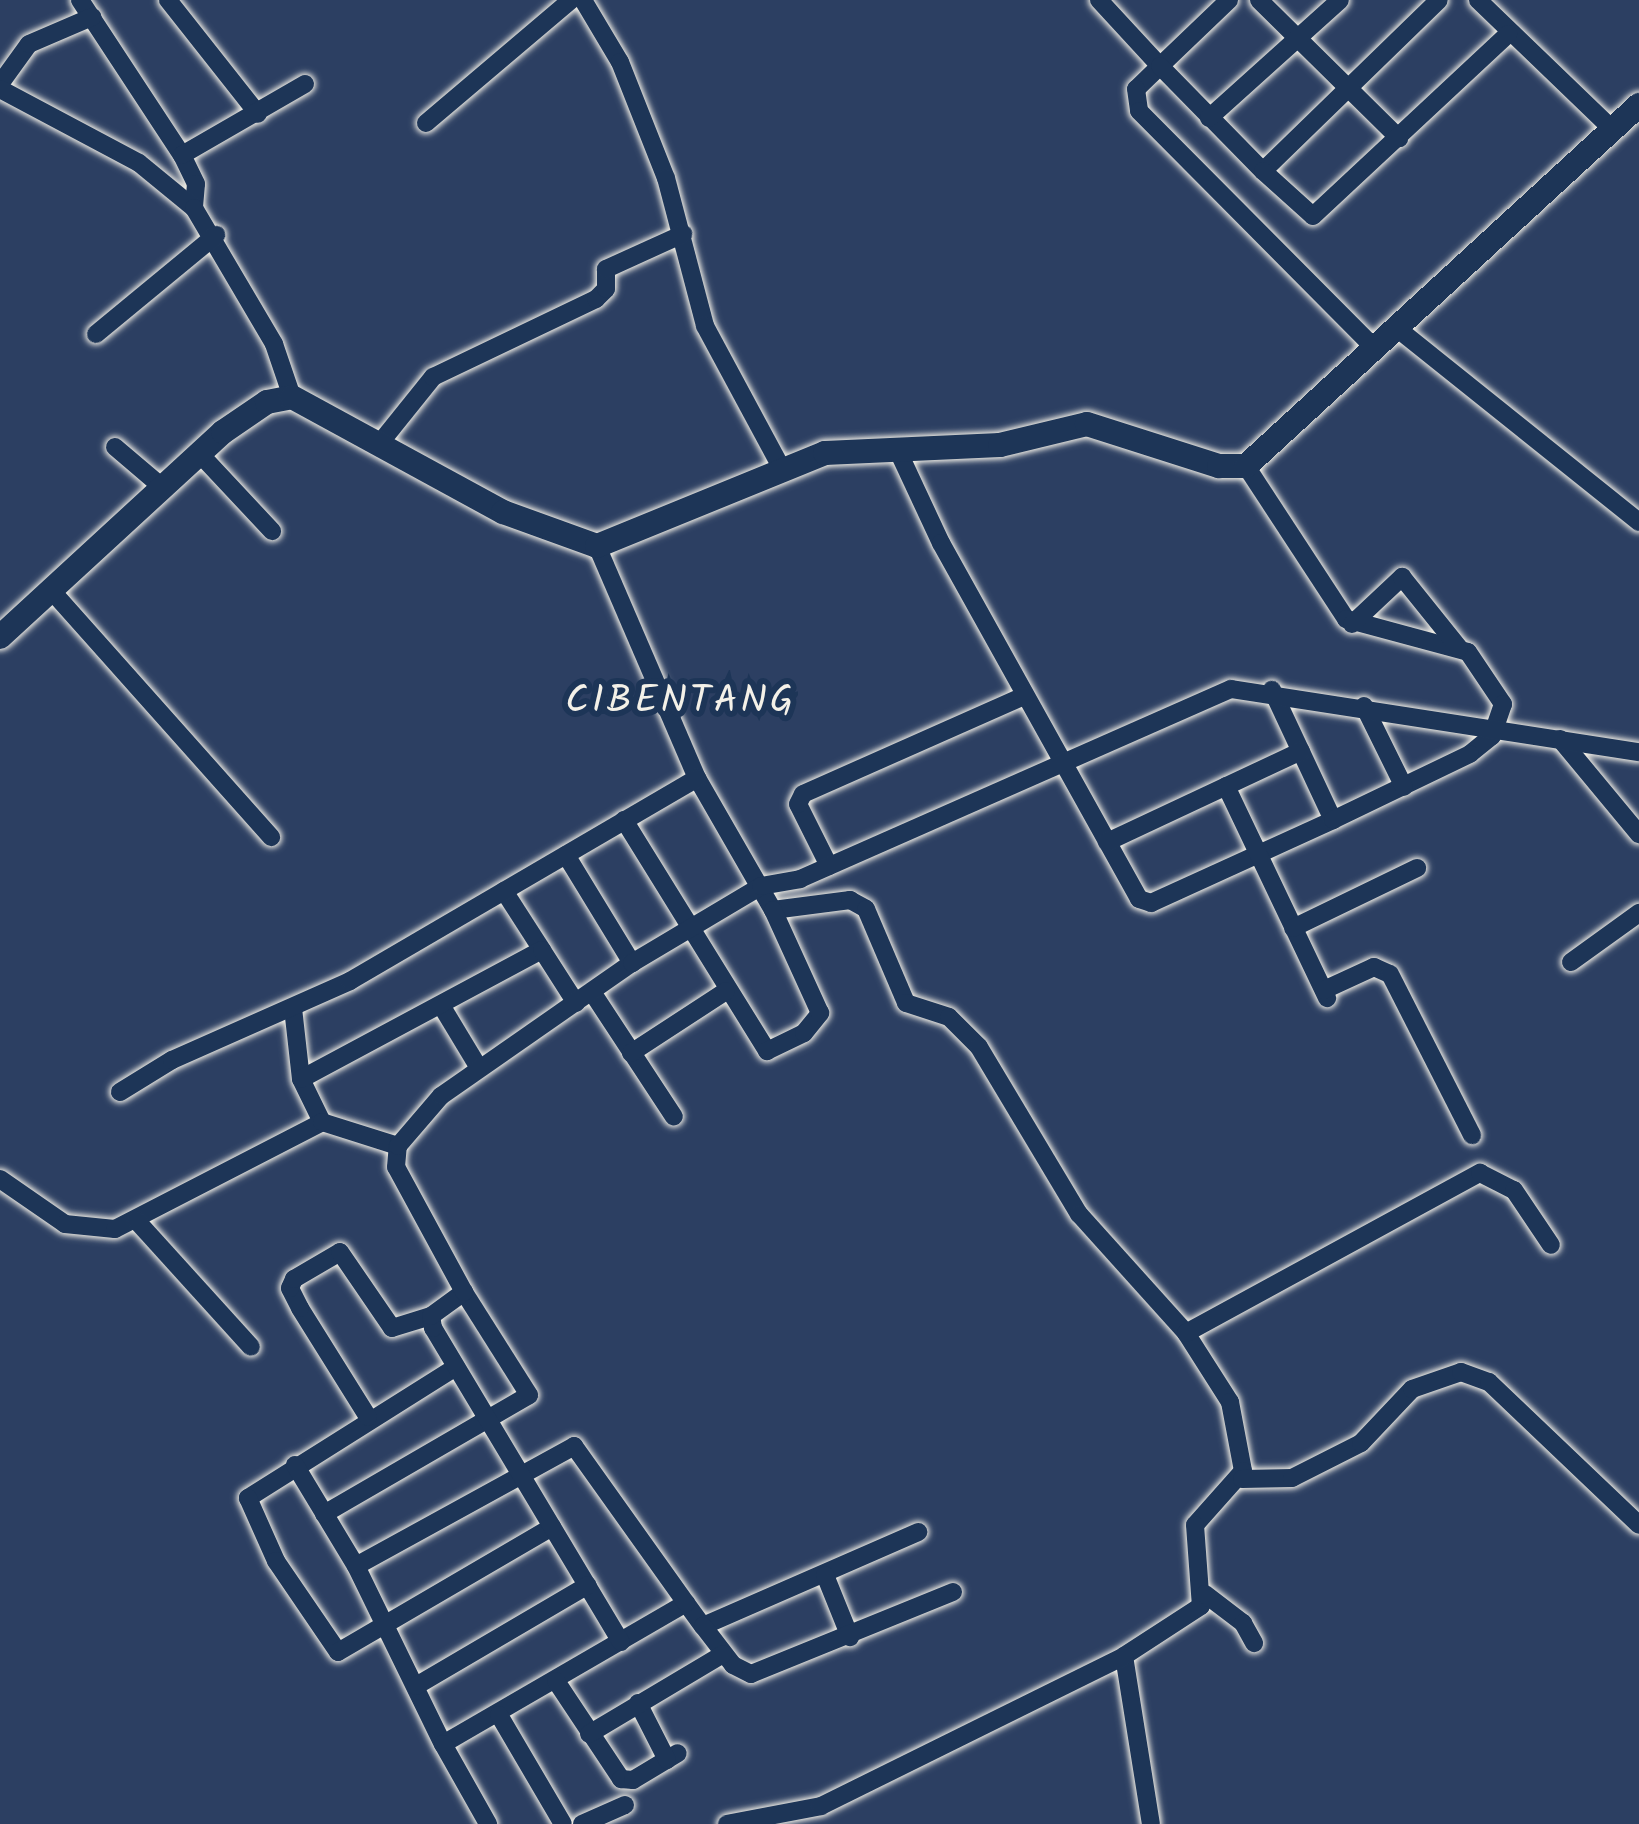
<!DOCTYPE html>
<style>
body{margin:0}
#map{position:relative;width:1639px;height:1824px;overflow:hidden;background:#2c3f62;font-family:Kalam,sans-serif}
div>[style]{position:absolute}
.roads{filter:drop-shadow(0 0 3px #f4f1e8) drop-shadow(0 0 3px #f4f1e8)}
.minor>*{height:18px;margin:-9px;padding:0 9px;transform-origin:9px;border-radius:9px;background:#1d3557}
.tertiary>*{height:24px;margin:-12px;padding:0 12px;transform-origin:12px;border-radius:12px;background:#1d3557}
span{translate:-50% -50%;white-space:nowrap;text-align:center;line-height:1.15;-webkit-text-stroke:12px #1d3557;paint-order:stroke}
.quarter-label{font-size:39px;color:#f4f1e8;letter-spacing:3px}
</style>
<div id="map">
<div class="roads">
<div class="minor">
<i style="left:80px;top:0;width:186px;rotate:56.7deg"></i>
<i style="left:182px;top:155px;width:32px;rotate:64deg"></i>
<i style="left:196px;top:184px;width:24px;rotate:95deg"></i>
<i style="left:168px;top:0;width:145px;rotate:51.7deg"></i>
<i style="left:583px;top:0;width:72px;rotate:59.2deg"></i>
<i style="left:620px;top:62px;width:125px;rotate:68.4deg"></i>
<i style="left:666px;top:178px;width:153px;rotate:75.2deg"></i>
<i style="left:705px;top:326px;width:162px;rotate:61.7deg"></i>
<i style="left:1099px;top:0;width:90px;rotate:47.3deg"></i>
<i style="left:1160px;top:66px;width:33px;rotate:136deg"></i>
<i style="left:1136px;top:89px;width:22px;rotate:82deg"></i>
<i style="left:1139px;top:111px;width:335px;rotate:45.2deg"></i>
<i style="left:1229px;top:0;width:95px;rotate:136.3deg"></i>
<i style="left:1160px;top:66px;width:147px;rotate:45.6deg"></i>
<i style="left:1263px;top:171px;width:245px;rotate:-44.2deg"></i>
<i style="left:1259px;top:0;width:197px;rotate:44.6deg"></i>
<i style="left:1478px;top:0;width:186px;rotate:43.9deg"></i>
<i style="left:0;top:84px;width:49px;rotate:-54.1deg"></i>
<i style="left:29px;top:44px;width:69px;rotate:-23.2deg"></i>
<i style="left:0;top:89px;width:157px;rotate:28deg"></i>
<i style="left:139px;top:163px;width:71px;rotate:39.3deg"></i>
<i style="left:194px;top:208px;width:158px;rotate:59.5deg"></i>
<i style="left:274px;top:344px;width:56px;rotate:71.2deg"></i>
<i style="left:1209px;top:118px;width:176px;rotate:-42deg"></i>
<i style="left:426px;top:123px;width:190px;rotate:-40.3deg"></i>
<i style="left:182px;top:155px;width:142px;rotate:-30deg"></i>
<i style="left:1263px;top:171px;width:67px;rotate:42deg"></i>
<i style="left:1313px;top:216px;width:267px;rotate:-43deg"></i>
<i style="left:1398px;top:329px;width:309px;rotate:38.7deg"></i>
<i style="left:96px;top:334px;width:156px;rotate:-39.5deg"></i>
<i style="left:380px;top:443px;width:85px;rotate:-51.2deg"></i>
<i style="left:433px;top:377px;width:181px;rotate:-25.6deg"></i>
<i style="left:596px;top:299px;width:14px;rotate:-45deg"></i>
<i style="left:606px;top:289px;width:20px;rotate:-90deg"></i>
<i style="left:606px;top:269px;width:85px;rotate:-24.4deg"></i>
<i style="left:115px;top:447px;width:62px;rotate:40.4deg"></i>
<i style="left:199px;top:453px;width:107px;rotate:46.9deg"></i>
<i style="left:899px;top:453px;width:99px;rotate:65deg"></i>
<i style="left:941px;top:543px;width:407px;rotate:60.9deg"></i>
<i style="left:1139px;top:899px;width:13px;rotate:18deg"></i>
<i style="left:1151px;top:903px;width:200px;rotate:-24.5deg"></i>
<i style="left:1333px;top:820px;width:144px;rotate:-115.1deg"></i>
<i style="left:1246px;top:466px;width:183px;rotate:56.8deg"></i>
<i style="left:1346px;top:619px;width:126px;rotate:15.1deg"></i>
<i style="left:1468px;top:652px;width:63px;rotate:56.1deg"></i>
<i style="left:1503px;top:704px;width:34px;rotate:109deg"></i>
<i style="left:1492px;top:736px;width:28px;rotate:141deg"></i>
<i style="left:1470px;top:754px;width:152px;rotate:154.3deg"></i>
<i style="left:597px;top:546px;width:253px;rotate:66.7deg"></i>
<i style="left:697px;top:778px;width:152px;rotate:60.1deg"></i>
<i style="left:773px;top:910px;width:78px;rotate:-7.4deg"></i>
<i style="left:850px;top:900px;width:18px;rotate:29deg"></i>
<i style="left:866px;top:909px;width:102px;rotate:66.9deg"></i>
<i style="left:906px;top:1003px;width:45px;rotate:18deg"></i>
<i style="left:949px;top:1017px;width:42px;rotate:45deg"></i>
<i style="left:979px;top:1047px;width:195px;rotate:59.1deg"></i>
<i style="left:1079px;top:1214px;width:160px;rotate:48deg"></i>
<i style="left:1186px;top:1333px;width:82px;rotate:57.5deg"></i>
<i style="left:1230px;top:1402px;width:70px;rotate:79.3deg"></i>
<i style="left:1243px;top:1471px;width:72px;rotate:131.6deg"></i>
<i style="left:1195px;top:1525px;width:81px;rotate:85.8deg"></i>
<i style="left:1201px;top:1606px;width:92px;rotate:147deg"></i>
<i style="left:1124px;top:1656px;width:170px;rotate:80.9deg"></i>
<i style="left:51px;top:590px;width:331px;rotate:48.3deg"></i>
<i style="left:1352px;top:624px;width:69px;rotate:-43.2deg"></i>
<i style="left:1402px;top:577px;width:91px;rotate:51.2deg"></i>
<i style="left:1364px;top:706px;width:90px;rotate:63.7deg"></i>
<i style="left:1560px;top:739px;width:124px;rotate:50.3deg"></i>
<i style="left:1226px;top:786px;width:235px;rotate:64.5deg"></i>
<i style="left:624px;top:820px;width:272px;rotate:58.2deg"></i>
<i style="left:767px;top:1051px;width:41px;rotate:-25.9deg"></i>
<i style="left:804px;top:1033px;width:26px;rotate:-51deg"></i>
<i style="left:820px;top:1013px;width:113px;rotate:-114.5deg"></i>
<i style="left:1107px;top:842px;width:214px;rotate:-25.1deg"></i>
<i style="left:566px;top:855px;width:127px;rotate:58.6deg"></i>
<i style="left:829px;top:866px;width:69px;rotate:-116.6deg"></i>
<i style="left:798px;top:804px;width:11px;rotate:-63deg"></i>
<i style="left:803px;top:794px;width:242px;rotate:-23.9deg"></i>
<i style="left:504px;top:891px;width:70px;rotate:57.2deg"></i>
<i style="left:1293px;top:928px;width:138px;rotate:-25.8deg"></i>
<i style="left:1571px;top:962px;width:84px;rotate:-35.8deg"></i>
<i style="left:1324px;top:990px;width:55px;rotate:-24.7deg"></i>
<i style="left:1374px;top:967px;width:17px;rotate:24deg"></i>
<i style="left:1390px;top:974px;width:181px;rotate:63deg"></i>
<i style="left:592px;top:992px;width:149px;rotate:56.7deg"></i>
<i style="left:441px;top:1005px;width:74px;rotate:58.9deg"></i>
<i style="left:293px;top:1008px;width:71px;rotate:83.6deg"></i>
<i style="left:301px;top:1079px;width:48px;rotate:64deg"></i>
<i style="left:631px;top:1053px;width:113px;rotate:-33.1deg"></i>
<i style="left:301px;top:1079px;width:273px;rotate:-28.2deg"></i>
<i style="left:542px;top:950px;width:63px;rotate:57.3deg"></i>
<i style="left:120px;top:1092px;width:61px;rotate:-31.6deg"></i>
<i style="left:172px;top:1060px;width:195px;rotate:-23.9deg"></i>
<i style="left:350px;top:981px;width:402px;rotate:-30.3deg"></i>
<i style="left:0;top:1179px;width:79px;rotate:34.7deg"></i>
<i style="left:65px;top:1224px;width:50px;rotate:5.7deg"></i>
<i style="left:115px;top:1229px;width:233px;rotate:-27.3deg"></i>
<i style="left:322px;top:1122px;width:80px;rotate:17.5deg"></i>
<i style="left:136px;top:1220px;width:171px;rotate:47.8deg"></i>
<i style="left:1186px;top:1333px;width:335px;rotate:-28.6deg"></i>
<i style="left:1480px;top:1173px;width:38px;rotate:27deg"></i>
<i style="left:1514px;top:1190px;width:66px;rotate:56.1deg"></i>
<i style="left:456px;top:1367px;width:246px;rotate:147.8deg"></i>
<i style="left:248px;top:1498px;width:69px;rotate:66deg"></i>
<i style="left:276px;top:1561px;width:110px;rotate:55.7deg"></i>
<i style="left:338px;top:1652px;width:248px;rotate:-30.3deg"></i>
<i style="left:368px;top:1417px;width:128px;rotate:-122deg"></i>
<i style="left:300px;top:1308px;width:22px;rotate:-117deg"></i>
<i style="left:290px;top:1288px;width:10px;rotate:-66deg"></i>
<i style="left:294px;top:1279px;width:53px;rotate:-30.4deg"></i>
<i style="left:340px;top:1252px;width:92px;rotate:55.6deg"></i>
<i style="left:392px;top:1328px;width:41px;rotate:-17.1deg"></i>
<i style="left:295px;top:1465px;width:118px;rotate:58.9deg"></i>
<i style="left:356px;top:1566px;width:198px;rotate:64deg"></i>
<i style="left:443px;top:1744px;width:281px;rotate:-30.1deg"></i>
<i style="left:686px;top:1603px;width:29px;rotate:54deg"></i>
<i style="left:703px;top:1626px;width:235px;rotate:-23.6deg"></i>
<i style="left:1242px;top:1479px;width:50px;rotate:-1.1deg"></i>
<i style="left:1292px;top:1478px;width:77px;rotate:-26.9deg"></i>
<i style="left:1361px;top:1443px;width:74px;rotate:-46.6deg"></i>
<i style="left:1412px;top:1389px;width:52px;rotate:-19.1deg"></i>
<i style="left:1461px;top:1372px;width:30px;rotate:20deg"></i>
<i style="left:1489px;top:1382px;width:207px;rotate:43.6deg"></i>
<i style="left:324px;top:1514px;width:237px;rotate:-30.1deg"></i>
<i style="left:529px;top:1395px;width:122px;rotate:-122.3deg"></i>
<i style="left:356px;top:1566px;width:249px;rotate:-28.8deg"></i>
<i style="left:574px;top:1446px;width:193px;rotate:54.5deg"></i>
<i style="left:825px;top:1575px;width:67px;rotate:68deg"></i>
<i style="left:1205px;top:1594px;width:48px;rotate:37.3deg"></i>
<i style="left:1243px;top:1623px;width:23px;rotate:61deg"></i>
<i style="left:703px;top:1626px;width:49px;rotate:52.4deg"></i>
<i style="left:733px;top:1665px;width:20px;rotate:27deg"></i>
<i style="left:751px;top:1674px;width:218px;rotate:-22.1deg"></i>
<i style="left:621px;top:1642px;width:366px;rotate:-120.9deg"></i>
<i style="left:433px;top:1328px;width:12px;rotate:-99deg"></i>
<i style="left:431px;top:1316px;width:41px;rotate:-36deg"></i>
<i style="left:464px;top:1292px;width:142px;rotate:-118.5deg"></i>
<i style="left:396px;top:1167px;width:21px;rotate:-85deg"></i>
<i style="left:398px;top:1146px;width:66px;rotate:-49.3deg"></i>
<i style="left:441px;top:1096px;width:233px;rotate:-34.9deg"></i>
<i style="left:632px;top:963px;width:150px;rotate:-30.8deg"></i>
<i style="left:761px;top:886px;width:40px;rotate:-10deg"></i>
<i style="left:800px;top:879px;width:471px;rotate:-23.8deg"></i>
<i style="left:1231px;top:689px;width:413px;rotate:8.8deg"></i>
<i style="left:556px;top:1681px;width:118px;rotate:56.4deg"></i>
<i style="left:621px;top:1779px;width:12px;rotate:5deg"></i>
<i style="left:633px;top:1780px;width:52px;rotate:-31deg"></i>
<i style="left:416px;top:1686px;width:199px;rotate:-30.4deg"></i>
<i style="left:638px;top:1703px;width:64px;rotate:63deg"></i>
<i style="left:499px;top:1715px;width:126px;rotate:59.6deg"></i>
<i style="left:589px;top:1734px;width:156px;rotate:-30.8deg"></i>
<i style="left:443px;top:1744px;width:92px;rotate:60.6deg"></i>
<i style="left:582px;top:1824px;width:47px;rotate:-23.8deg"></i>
<i style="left:727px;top:1824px;width:96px;rotate:-10.8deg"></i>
<i style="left:821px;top:1806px;width:338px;rotate:-26.3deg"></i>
</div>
<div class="tertiary">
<i style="left:0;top:637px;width:303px;rotate:-42.6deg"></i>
<i style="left:223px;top:432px;width:53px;rotate:-34.3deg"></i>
<i style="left:267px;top:402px;width:25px;rotate:-11deg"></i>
<i style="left:292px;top:397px;width:240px;rotate:28.6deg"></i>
<i style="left:503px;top:512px;width:100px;rotate:19.9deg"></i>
<i style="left:597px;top:546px;width:246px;rotate:-22.2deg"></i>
<i style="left:825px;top:453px;width:175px;rotate:-2.6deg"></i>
<i style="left:1000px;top:445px;width:89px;rotate:-13.6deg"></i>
<i style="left:1087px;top:424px;width:139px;rotate:17.7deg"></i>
<i style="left:1219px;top:466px;width:27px"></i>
<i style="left:1246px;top:466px;width:534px;rotate:-42.57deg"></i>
</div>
</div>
<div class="quarter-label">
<span style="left:681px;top:702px">CIBENTANG</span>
</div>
</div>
